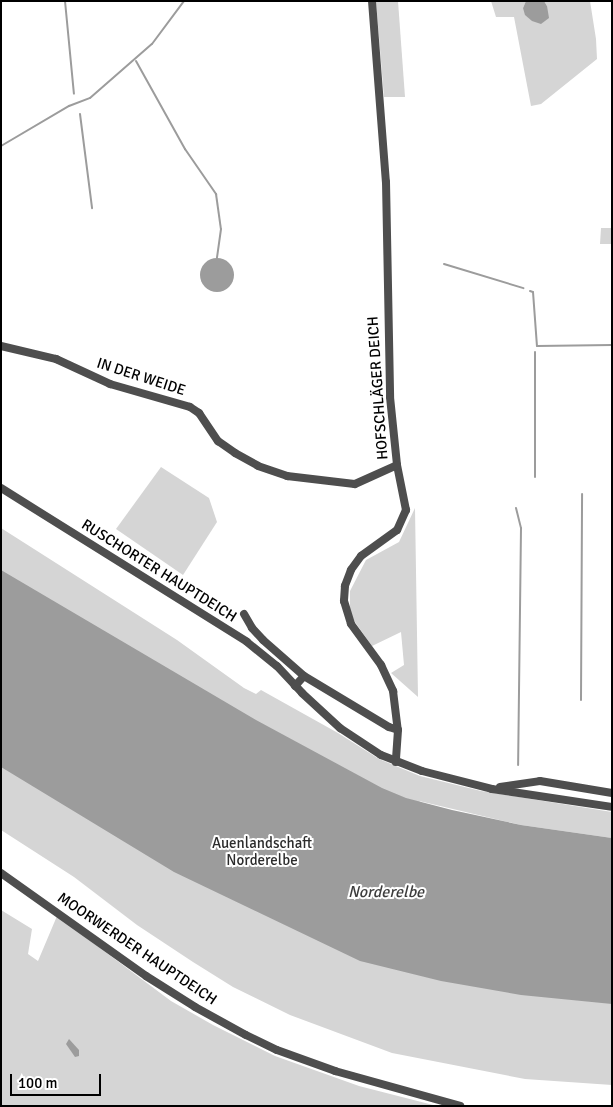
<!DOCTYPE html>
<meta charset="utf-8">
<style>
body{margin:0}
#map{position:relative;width:613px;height:1107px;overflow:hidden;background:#fff;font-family:Signika,sans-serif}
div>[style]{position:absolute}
.green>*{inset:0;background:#d5d5d5}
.water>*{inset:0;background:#9c9c9c}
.round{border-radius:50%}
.stream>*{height:2px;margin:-1px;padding:0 1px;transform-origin:1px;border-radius:1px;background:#9c9c9c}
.minor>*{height:8px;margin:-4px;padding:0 4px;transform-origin:4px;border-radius:4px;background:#4e4e4e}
span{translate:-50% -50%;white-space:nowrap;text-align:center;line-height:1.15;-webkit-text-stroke:4px #fff;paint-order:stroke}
.street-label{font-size:15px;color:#000}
.park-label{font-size:15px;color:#2c2c2c}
.water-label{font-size:16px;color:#3d3d3d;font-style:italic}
.frame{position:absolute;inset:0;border:2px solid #000;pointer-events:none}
.scale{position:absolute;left:10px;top:1074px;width:91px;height:22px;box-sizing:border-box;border:2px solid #000;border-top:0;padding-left:6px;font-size:15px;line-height:18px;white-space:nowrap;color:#000;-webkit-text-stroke:4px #fff;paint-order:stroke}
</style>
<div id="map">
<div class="green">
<i style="clip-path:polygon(376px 1px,398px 1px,405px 97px,384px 97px)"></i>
<i style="clip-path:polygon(491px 1px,526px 1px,523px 8px,547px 6px,544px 1px,590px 1px,596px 39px,597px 59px,541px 104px,531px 106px,514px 17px,496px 17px)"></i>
<i style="clip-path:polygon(601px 228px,612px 228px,612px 244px,600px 244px)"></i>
<i style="clip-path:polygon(161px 467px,209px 498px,217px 522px,183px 575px,116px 529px)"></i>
<i style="clip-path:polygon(415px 508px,418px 697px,391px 673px,404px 665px,401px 632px,372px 646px,350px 615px,350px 591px,366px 560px,399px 542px)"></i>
<i style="clip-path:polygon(1px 528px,177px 640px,244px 688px,256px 694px,261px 690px,338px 733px,379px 759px,420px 776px,481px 791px,612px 812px,612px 838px,521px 825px,419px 801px,612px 979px,612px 1085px,525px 1079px,392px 1053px,290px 1015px,233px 987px,193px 962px,137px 925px,74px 877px,1px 830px)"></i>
<i style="clip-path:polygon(1px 910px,32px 929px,28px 954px,38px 961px,57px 916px,171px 1001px,213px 1025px,275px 1056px,359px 1086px,437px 1106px,1px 1106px)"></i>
</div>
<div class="water">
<i style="clip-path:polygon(526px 1px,544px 1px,547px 6px,549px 18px,541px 24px,532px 21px,525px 15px,523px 8px)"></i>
<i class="round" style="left:200px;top:258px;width:34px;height:34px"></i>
<i style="clip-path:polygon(1px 570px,256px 720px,382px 788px,406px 798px,452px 810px,521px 825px,612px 838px,612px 1004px,521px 995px,441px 981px,360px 961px,174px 872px,1px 767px)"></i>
<i style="clip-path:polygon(69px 1039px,79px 1050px,79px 1056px,75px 1057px,66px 1044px)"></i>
</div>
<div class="stream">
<i style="left:65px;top:1px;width:93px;rotate:84.5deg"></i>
<i style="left:136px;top:61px;width:101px;rotate:60.9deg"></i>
<i style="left:185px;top:149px;width:55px;rotate:55.4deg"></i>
<i style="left:216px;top:194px;width:35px;rotate:82deg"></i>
<i style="left:221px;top:229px;width:29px;rotate:98deg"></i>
<i style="left:80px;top:114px;width:95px;rotate:82.7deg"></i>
<i style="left:1px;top:146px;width:79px;rotate:-30.5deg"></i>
<i style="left:69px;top:106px;width:22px;rotate:-21deg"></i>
<i style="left:90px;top:98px;width:82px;rotate:-41.1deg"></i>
<i style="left:152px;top:44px;width:54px;rotate:-53.3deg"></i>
<i style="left:444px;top:264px;width:83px;rotate:16.9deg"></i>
<i style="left:530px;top:291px;width:3px;rotate:18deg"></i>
<i style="left:533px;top:292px;width:54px;rotate:85.8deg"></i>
<i style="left:537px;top:346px;width:75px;rotate:-0.8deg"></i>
<i style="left:535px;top:352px;width:125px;rotate:90deg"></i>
<i style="left:516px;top:508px;width:21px;rotate:76deg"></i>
<i style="left:521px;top:528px;width:237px;rotate:90.7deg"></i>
<i style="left:581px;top:700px;width:206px;rotate:-89.7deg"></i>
</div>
<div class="minor">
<i style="left:372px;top:1px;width:182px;rotate:85.6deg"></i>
<i style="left:386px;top:182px;width:215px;rotate:88.9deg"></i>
<i style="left:390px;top:397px;width:68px;rotate:84.1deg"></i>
<i style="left:397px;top:465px;width:46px;rotate:78.7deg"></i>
<i style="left:406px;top:510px;width:22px;rotate:114deg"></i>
<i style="left:397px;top:530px;width:44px;rotate:144.2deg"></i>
<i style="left:361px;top:556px;width:17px;rotate:126deg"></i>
<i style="left:351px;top:570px;width:17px;rotate:111deg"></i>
<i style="left:345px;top:586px;width:15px;rotate:94deg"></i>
<i style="left:344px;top:601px;width:24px;rotate:73deg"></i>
<i style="left:351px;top:624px;width:51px;rotate:53.8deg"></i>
<i style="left:381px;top:665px;width:29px;rotate:65deg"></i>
<i style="left:393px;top:691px;width:39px;rotate:83deg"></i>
<i style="left:398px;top:730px;width:32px;rotate:94deg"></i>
<i style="left:1px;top:346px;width:57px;rotate:13.3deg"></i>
<i style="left:56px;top:359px;width:60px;rotate:24.8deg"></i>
<i style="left:110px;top:384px;width:83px;rotate:16deg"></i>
<i style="left:190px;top:407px;width:11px;rotate:34deg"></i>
<i style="left:199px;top:413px;width:34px;rotate:56deg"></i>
<i style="left:218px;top:441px;width:21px;rotate:35deg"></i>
<i style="left:235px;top:453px;width:26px;rotate:29deg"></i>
<i style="left:258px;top:466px;width:31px;rotate:19deg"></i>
<i style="left:287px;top:476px;width:68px;rotate:6.7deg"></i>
<i style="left:355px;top:484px;width:46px;rotate:-24.3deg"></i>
<i style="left:1px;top:488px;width:290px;rotate:32deg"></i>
<i style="left:247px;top:642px;width:38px;rotate:39deg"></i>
<i style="left:277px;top:666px;width:37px;rotate:47deg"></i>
<i style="left:302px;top:693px;width:52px;rotate:42.6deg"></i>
<i style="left:340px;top:728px;width:49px;rotate:33.4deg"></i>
<i style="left:381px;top:755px;width:44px;rotate:21.3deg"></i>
<i style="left:422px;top:771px;width:72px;rotate:14.4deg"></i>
<i style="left:492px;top:789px;width:121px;rotate:8.5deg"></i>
<i style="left:244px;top:614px;width:16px;rotate:60deg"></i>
<i style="left:252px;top:628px;width:16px;rotate:47deg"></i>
<i style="left:263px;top:640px;width:55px;rotate:41.3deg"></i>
<i style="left:295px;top:686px;width:13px;rotate:-48deg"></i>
<i style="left:304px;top:676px;width:99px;rotate:31deg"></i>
<i style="left:389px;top:727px;width:9px;rotate:18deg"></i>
<i style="left:500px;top:787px;width:40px;rotate:-8.5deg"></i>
<i style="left:540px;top:781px;width:73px;rotate:9.5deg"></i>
<i style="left:1px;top:873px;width:178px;rotate:35.4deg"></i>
<i style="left:146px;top:976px;width:58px;rotate:32.3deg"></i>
<i style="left:195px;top:1007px;width:58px;rotate:28.8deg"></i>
<i style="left:246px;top:1035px;width:34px;rotate:26deg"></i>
<i style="left:277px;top:1050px;width:62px;rotate:19.9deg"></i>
<i style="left:335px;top:1071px;width:130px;rotate:15.6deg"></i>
</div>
<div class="street-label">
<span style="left:141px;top:377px;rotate:18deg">IN DER WEIDE</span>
<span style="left:378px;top:388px;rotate:-94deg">HOFSCHLÄGER DEICH</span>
<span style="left:159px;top:571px;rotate:32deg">RUSCHORTER HAUPTDEICH</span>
<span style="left:137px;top:949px;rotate:34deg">MOORWERDER HAUPTDEICH</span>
</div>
<div class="park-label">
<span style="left:262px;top:852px">Auenlandschaft<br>Norderelbe</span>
</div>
<div class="water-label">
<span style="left:386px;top:892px">Norderelbe</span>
</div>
<div class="frame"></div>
<div class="scale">100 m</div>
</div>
